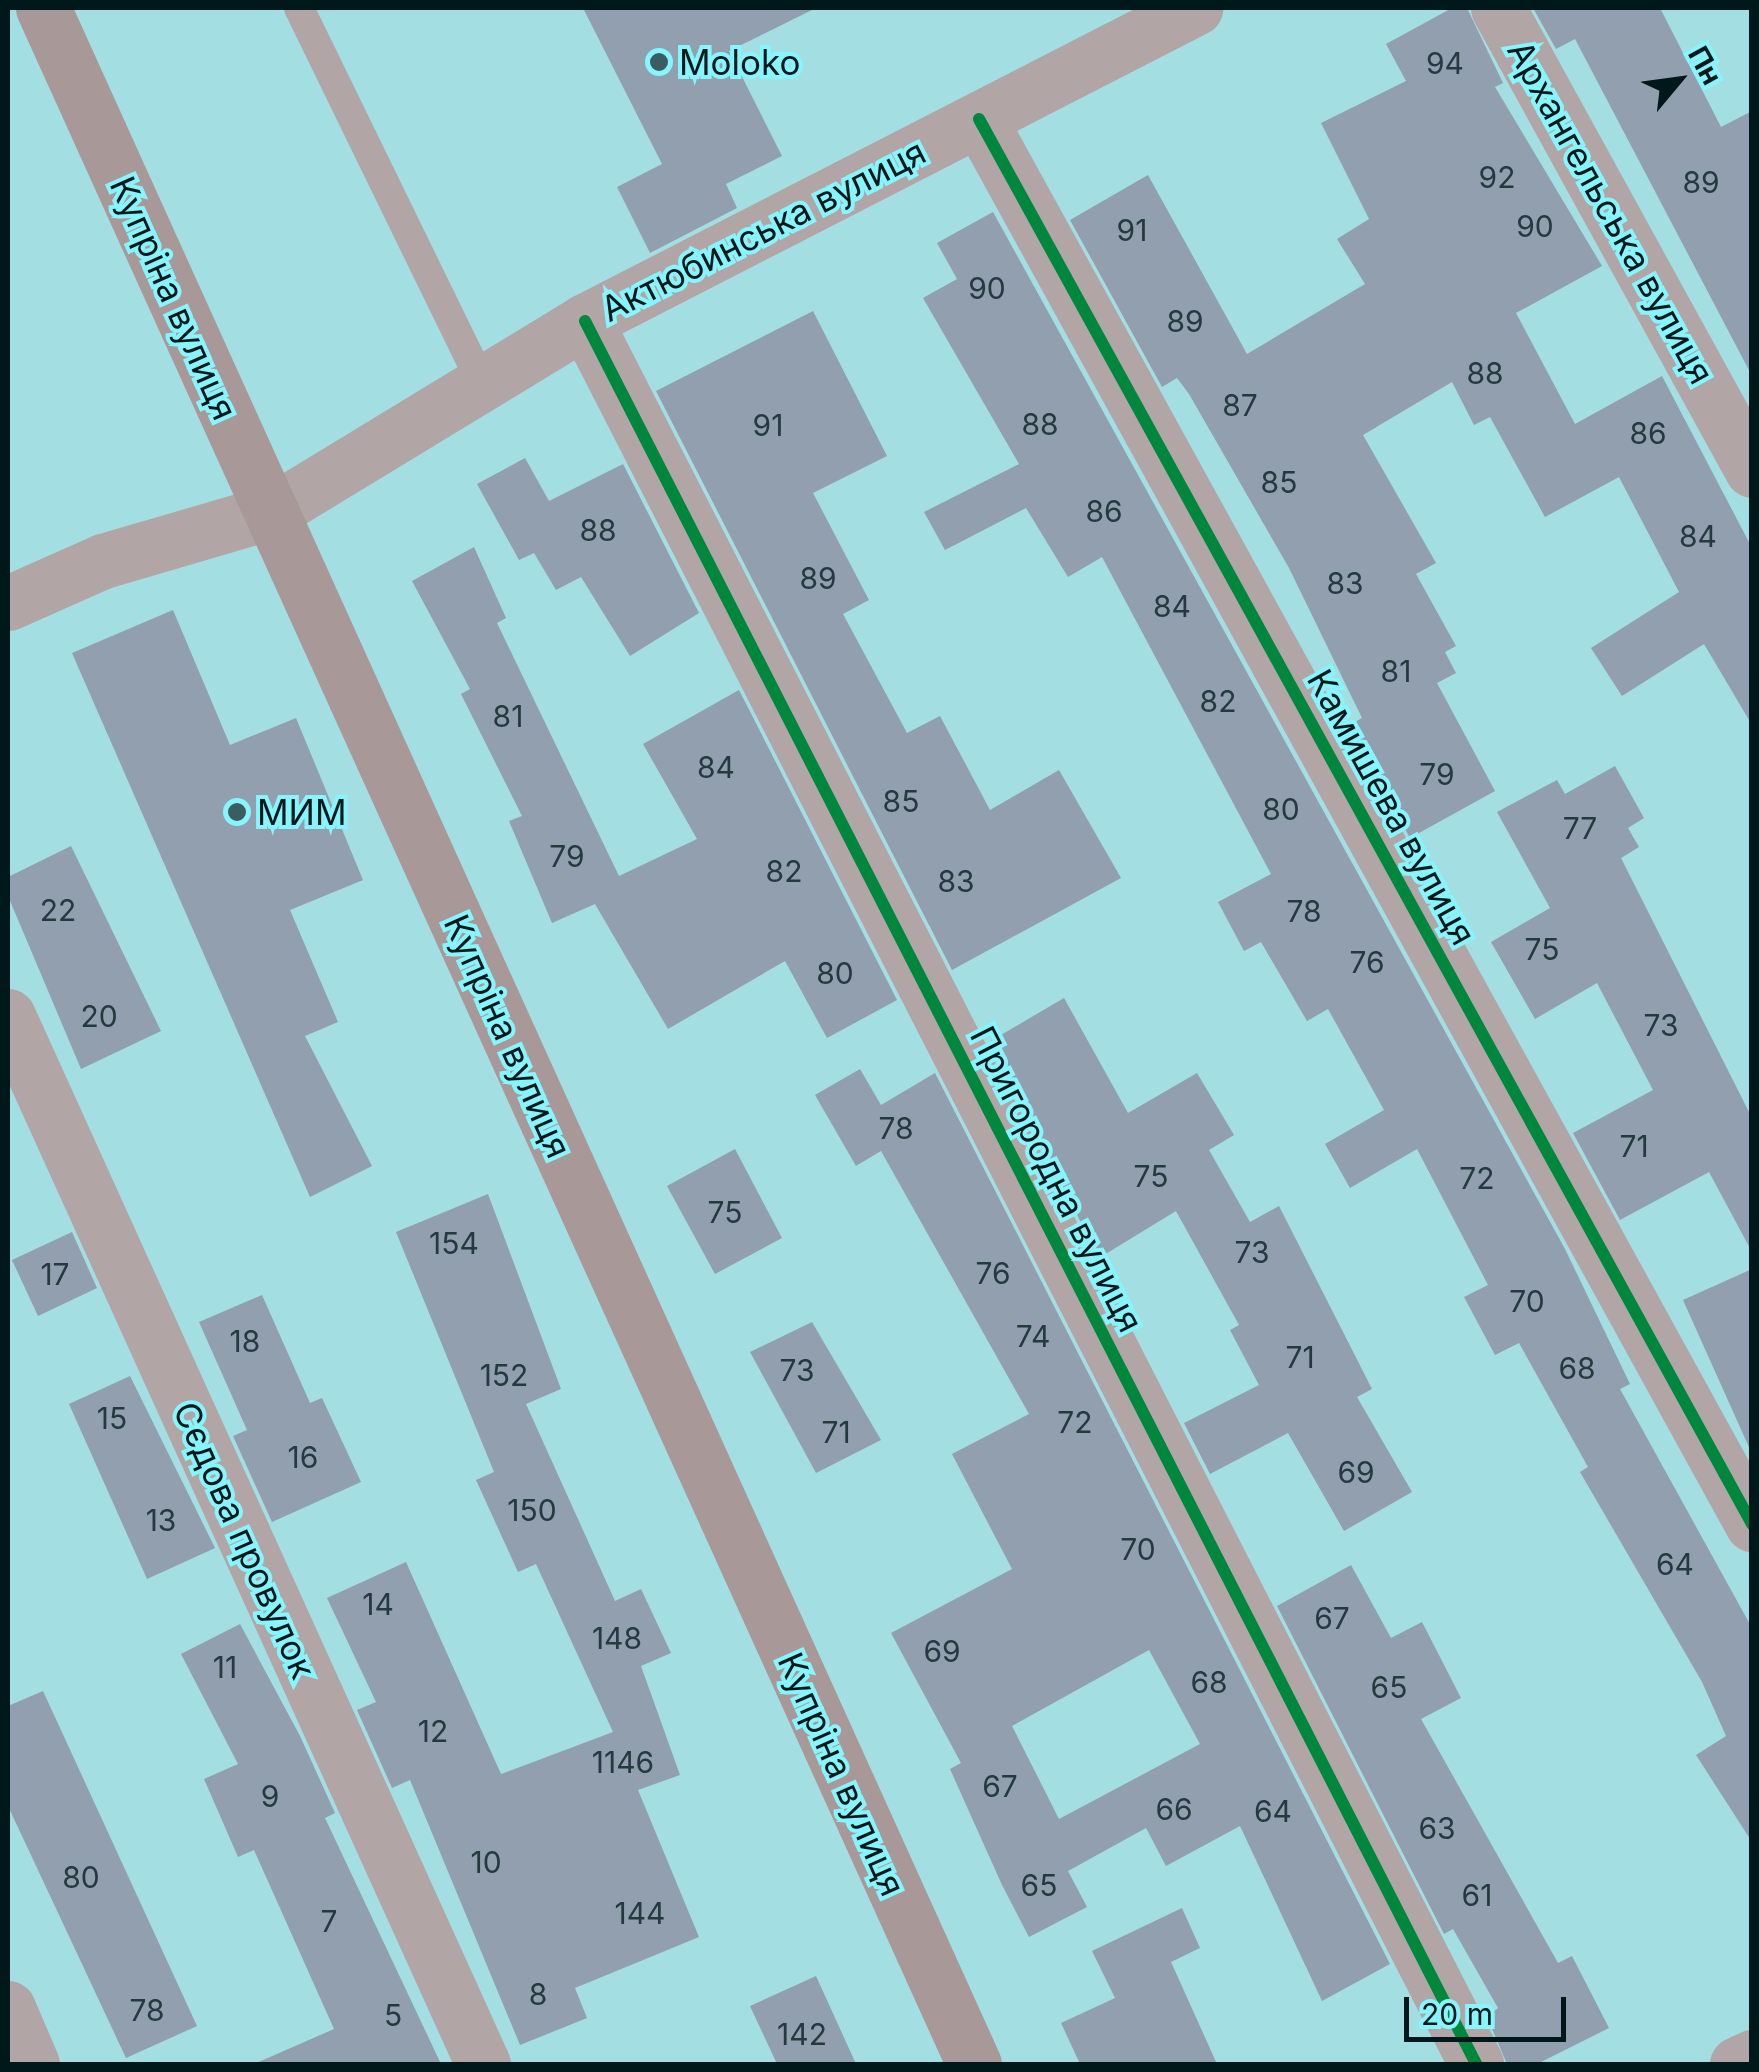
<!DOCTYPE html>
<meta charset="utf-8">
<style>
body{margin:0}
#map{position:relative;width:1759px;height:2072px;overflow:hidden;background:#a2dee2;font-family:Inter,sans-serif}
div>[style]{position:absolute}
.building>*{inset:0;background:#919faf}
.service>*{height:30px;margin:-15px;padding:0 15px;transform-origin:15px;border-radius:15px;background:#b1a5a5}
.minor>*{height:55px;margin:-27.5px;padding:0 27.5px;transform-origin:27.5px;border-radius:27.5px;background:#b1a5a5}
.secondary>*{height:55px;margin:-27.5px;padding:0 27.5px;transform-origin:27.5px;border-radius:27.5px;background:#a99898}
.cycleway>*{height:12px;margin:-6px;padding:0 6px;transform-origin:6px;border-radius:6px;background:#00873e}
.dots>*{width:28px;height:28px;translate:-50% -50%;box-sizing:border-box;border:5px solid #87f5fd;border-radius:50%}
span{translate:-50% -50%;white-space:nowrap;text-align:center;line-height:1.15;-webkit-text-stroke:8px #87f5fd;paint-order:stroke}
.number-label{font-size:30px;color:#253a3f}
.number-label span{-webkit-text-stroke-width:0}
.poi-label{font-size:35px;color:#01181a}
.left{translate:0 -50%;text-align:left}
.street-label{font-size:35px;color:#01181a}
.frame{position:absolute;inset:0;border:10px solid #01181a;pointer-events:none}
.north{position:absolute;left:1629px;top:30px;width:100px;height:100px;-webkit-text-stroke:8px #87f5fd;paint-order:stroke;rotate:61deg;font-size:28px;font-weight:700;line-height:40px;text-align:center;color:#01181a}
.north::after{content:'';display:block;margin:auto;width:35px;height:45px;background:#01181a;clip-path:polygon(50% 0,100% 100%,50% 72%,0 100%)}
.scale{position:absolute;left:1404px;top:1997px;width:162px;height:45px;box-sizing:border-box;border:5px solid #01181a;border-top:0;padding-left:12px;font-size:30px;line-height:35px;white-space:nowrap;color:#01181a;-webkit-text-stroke:8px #87f5fd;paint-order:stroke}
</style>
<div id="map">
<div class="building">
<i style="clip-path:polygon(583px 8px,816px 8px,729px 51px,782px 156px,726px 184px,737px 208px,650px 253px,617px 187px,662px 164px)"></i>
<i style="clip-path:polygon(1452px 8px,1467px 8px,1503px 83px,1495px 87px,1602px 266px,1516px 313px,1575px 424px,1662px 376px,1752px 548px,1752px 725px,1704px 644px,1622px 696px,1591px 648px,1679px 592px,1619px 477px,1545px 517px,1490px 417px,1474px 425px,1452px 382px,1363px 435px,1436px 563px,1416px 574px,1456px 646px,1445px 652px,1456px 673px,1437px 683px,1495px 791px,1410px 838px,1348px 726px,1362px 718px,1289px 568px,1189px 394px,1177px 378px,1162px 387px,1070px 220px,1148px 175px,1247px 354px,1365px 284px,1337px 239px,1369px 219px,1321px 123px,1406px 81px,1386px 44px)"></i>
<i style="clip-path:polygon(1533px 8px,1660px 8px,1721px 127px,1752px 111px,1752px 376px,1575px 39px,1556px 49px)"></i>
<i style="clip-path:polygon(993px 212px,1565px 1249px,1630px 1384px,1620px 1389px,1752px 1628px,1752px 1842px,1696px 1755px,1726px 1736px,1702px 1682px,1580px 1472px,1588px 1467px,1519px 1343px,1495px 1355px,1464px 1297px,1488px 1285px,1417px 1149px,1350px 1188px,1325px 1144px,1384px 1110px,1328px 1009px,1307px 1021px,1261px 942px,1244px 951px,1218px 902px,1271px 874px,1102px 557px,1068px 577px,1026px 508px,945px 550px,924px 512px,1019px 464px,923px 298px,957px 279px,937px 243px)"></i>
<i style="clip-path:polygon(813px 311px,887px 456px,813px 493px,869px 600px,843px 614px,907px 733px,940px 716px,990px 810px,1059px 770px,1121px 878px,952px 970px,656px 391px)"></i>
<i style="clip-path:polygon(525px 458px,549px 501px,623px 464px,699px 613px,630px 656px,581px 577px,556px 590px,534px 553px,519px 560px,477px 484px)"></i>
<i style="clip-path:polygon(474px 547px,506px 618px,497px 623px,619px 876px,697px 839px,643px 744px,739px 690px,897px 1000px,827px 1038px,785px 961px,668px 1029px,595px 904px,552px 923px,509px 821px,522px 816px,461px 694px,470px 689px,412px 581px)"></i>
<i style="clip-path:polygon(173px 610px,230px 745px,296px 718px,363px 880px,290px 910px,338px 1022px,305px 1036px,372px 1166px,310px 1197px,72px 653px)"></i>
<i style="clip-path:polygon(1615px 766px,1644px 818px,1628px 828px,1639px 847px,1621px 858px,1752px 1118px,1752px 1252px,1709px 1172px,1620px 1220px,1573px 1133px,1653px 1090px,1597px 983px,1535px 1019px,1491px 942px,1550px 908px,1497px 812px,1557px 780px,1565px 794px)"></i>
<i style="clip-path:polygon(71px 846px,161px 1031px,81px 1069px,8px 896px,8px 877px)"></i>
<i style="clip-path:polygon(1064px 998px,1128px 1113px,1197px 1073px,1234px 1135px,1209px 1150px,1250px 1222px,1279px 1206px,1372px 1389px,1357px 1397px,1412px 1492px,1344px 1531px,1288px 1433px,1210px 1474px,1184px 1423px,1259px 1385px,1230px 1330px,1239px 1325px,1176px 1211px,1099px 1258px,989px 1042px)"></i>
<i style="clip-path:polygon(evenodd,860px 1069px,881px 1105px,935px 1073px,1390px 1964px,1322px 2001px,1240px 1826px,1166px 1866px,1146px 1828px,1068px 1871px,1087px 1907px,1029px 1937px,1002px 1885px,950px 1769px,961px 1763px,891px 1633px,1012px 1569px,952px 1454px,1029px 1414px,881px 1151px,856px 1166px,815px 1095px,860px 1069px,1149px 1650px,1200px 1744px,1059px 1819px,1012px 1726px,1149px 1650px)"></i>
<i style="clip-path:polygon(735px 1149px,782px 1238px,715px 1274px,667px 1186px)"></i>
<i style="clip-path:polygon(488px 1194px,561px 1389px,526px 1404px,615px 1601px,641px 1589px,671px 1653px,641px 1666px,680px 1775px,638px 1790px,699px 1937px,575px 1988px,587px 2018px,520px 2045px,410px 1780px,392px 1788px,357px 1710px,376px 1702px,327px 1598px,406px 1562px,501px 1774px,613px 1732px,536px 1564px,518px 1572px,476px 1480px,494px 1472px,396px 1232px)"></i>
<i style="clip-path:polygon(72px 1232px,97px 1288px,38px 1316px,12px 1260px)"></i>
<i style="clip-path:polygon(1752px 1269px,1752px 1454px,1683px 1300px)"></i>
<i style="clip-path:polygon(262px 1295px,310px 1403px,322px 1398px,361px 1482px,272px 1522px,233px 1436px,247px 1430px,199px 1322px)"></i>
<i style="clip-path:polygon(812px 1322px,881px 1440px,816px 1473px,750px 1352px)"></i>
<i style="clip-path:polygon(130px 1376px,215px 1548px,147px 1579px,69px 1404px)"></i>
<i style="clip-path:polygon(1351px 1565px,1391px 1638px,1422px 1622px,1461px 1698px,1421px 1719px,1558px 1963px,1572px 1956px,1609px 2028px,1537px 2064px,1507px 2064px,1487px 2017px,1498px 2008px,1453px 1929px,1444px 1934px,1277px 1606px)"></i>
<i style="clip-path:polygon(240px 1624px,300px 1736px,335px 1813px,325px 1818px,441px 2064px,254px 2064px,334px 2029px,254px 1850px,238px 1857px,204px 1779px,238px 1764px,181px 1654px)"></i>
<i style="clip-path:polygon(43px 1691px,197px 2026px,126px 2058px,8px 1806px,8px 1706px)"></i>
<i style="clip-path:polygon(1182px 1908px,1200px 1948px,1171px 1962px,1217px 2064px,1080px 2064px,1061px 2023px,1115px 1998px,1092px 1951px)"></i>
<i style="clip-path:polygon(816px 1976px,856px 2064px,777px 2064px,750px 2006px)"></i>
</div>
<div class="service">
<i style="left:299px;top:8px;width:418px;rotate:64deg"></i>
</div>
<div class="minor">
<i style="left:1498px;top:8px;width:527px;rotate:61.2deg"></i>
<i style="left:979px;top:119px;width:1604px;rotate:61.18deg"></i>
<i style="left:585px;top:321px;width:1958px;rotate:62.92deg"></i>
<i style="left:8px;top:603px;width:104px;rotate:-23.9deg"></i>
<i style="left:103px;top:561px;width:175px;rotate:-16.3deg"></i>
<i style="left:271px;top:512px;width:368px;rotate:-31.3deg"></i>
<i style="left:585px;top:321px;width:686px;rotate:-27.16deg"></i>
<i style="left:8px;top:1016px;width:1151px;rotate:65.62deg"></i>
<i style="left:8px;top:2008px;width:61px;rotate:66.8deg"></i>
<i style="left:1737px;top:2064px;width:17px;rotate:-25deg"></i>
</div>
<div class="secondary">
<i style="left:43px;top:8px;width:2257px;rotate:65.64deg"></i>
</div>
<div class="cycleway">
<i style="left:979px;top:119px;width:1604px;rotate:61.18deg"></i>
<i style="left:585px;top:321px;width:1958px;rotate:62.92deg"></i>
</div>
<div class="dots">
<i style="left:659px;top:62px;background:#395d60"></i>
<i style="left:237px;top:812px;background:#395d60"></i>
</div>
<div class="number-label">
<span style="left:1445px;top:63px">94</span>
<span style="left:1497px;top:177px">92</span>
<span style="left:1701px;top:182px">89</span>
<span style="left:1535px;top:226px">90</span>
<span style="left:1132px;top:230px">91</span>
<span style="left:987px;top:288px">90</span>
<span style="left:1185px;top:321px">89</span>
<span style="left:1485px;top:373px">88</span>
<span style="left:1240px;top:405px">87</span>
<span style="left:1040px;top:424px">88</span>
<span style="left:768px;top:425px">91</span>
<span style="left:1648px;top:433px">86</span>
<span style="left:1279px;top:482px">85</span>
<span style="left:1104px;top:511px">86</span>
<span style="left:598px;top:530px">88</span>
<span style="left:1698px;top:536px">84</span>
<span style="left:818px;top:578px">89</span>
<span style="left:1345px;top:583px">83</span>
<span style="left:1172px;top:606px">84</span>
<span style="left:1396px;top:671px">81</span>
<span style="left:1218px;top:701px">82</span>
<span style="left:508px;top:716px">81</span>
<span style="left:716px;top:767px">84</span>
<span style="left:1437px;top:774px">79</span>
<span style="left:901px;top:801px">85</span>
<span style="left:1281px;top:809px">80</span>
<span style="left:1580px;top:828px">77</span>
<span style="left:567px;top:856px">79</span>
<span style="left:784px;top:871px">82</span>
<span style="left:956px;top:881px">83</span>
<span style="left:58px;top:910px">22</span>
<span style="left:1304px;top:911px">78</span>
<span style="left:1542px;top:949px">75</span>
<span style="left:1367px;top:962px">76</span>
<span style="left:835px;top:973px">80</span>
<span style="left:99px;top:1016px">20</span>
<span style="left:1661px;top:1025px">73</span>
<span style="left:896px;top:1128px">78</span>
<span style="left:1634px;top:1146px">71</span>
<span style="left:1151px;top:1176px">75</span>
<span style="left:1477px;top:1178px">72</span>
<span style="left:725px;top:1212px">75</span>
<span style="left:454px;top:1243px">154</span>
<span style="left:1252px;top:1252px">73</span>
<span style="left:993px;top:1273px">76</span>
<span style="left:55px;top:1274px">17</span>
<span style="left:1527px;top:1301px">70</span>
<span style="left:1033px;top:1336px">74</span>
<span style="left:245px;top:1341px">18</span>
<span style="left:1300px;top:1357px">71</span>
<span style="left:1577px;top:1368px">68</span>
<span style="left:797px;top:1370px">73</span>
<span style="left:504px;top:1375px">152</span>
<span style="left:112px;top:1418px">15</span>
<span style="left:1075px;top:1422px">72</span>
<span style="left:836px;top:1432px">71</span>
<span style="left:303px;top:1457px">16</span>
<span style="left:1356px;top:1472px">69</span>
<span style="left:532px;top:1510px">150</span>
<span style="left:161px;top:1520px">13</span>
<span style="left:1138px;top:1549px">70</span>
<span style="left:1675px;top:1564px">64</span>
<span style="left:378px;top:1604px">14</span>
<span style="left:1332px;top:1618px">67</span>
<span style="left:617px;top:1638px">148</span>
<span style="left:942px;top:1651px">69</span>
<span style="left:225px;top:1667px">11</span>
<span style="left:1209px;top:1682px">68</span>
<span style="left:1389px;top:1687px">65</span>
<span style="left:433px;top:1731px">12</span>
<span style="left:623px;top:1762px">1146</span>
<span style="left:1000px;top:1786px">67</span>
<span style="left:270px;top:1796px">9</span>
<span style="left:1174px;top:1809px">66</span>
<span style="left:1273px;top:1811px">64</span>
<span style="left:1437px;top:1828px">63</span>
<span style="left:486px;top:1862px">10</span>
<span style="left:81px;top:1877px">80</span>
<span style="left:1039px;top:1885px">65</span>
<span style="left:1477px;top:1895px">61</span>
<span style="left:640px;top:1913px">144</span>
<span style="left:329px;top:1921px">7</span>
<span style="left:538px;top:1994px">8</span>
<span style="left:147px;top:2010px">78</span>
<span style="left:393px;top:2015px">5</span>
<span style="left:802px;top:2034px">142</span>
</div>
<div class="poi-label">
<span class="left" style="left:679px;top:62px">Moloko</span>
<span class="left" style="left:257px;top:812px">МИМ</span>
</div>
<div class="street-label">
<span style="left:1611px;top:212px;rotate:61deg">Архангельська вулиця</span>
<span style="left:763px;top:230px;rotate:-27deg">Актюбинська вулиця</span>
<span style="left:174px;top:298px;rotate:66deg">Купріна вулиця</span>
<span style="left:1392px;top:807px;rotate:61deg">Камишева вулиця</span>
<span style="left:508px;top:1036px;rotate:66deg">Купріна вулиця</span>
<span style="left:1057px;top:1179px;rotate:63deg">Пригородна вулиця</span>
<span style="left:245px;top:1540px;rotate:66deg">Сєдова провулок</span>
<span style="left:842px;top:1774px;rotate:66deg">Купріна вулиця</span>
</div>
<div class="frame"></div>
<div class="north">Пн</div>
<div class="scale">20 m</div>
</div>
